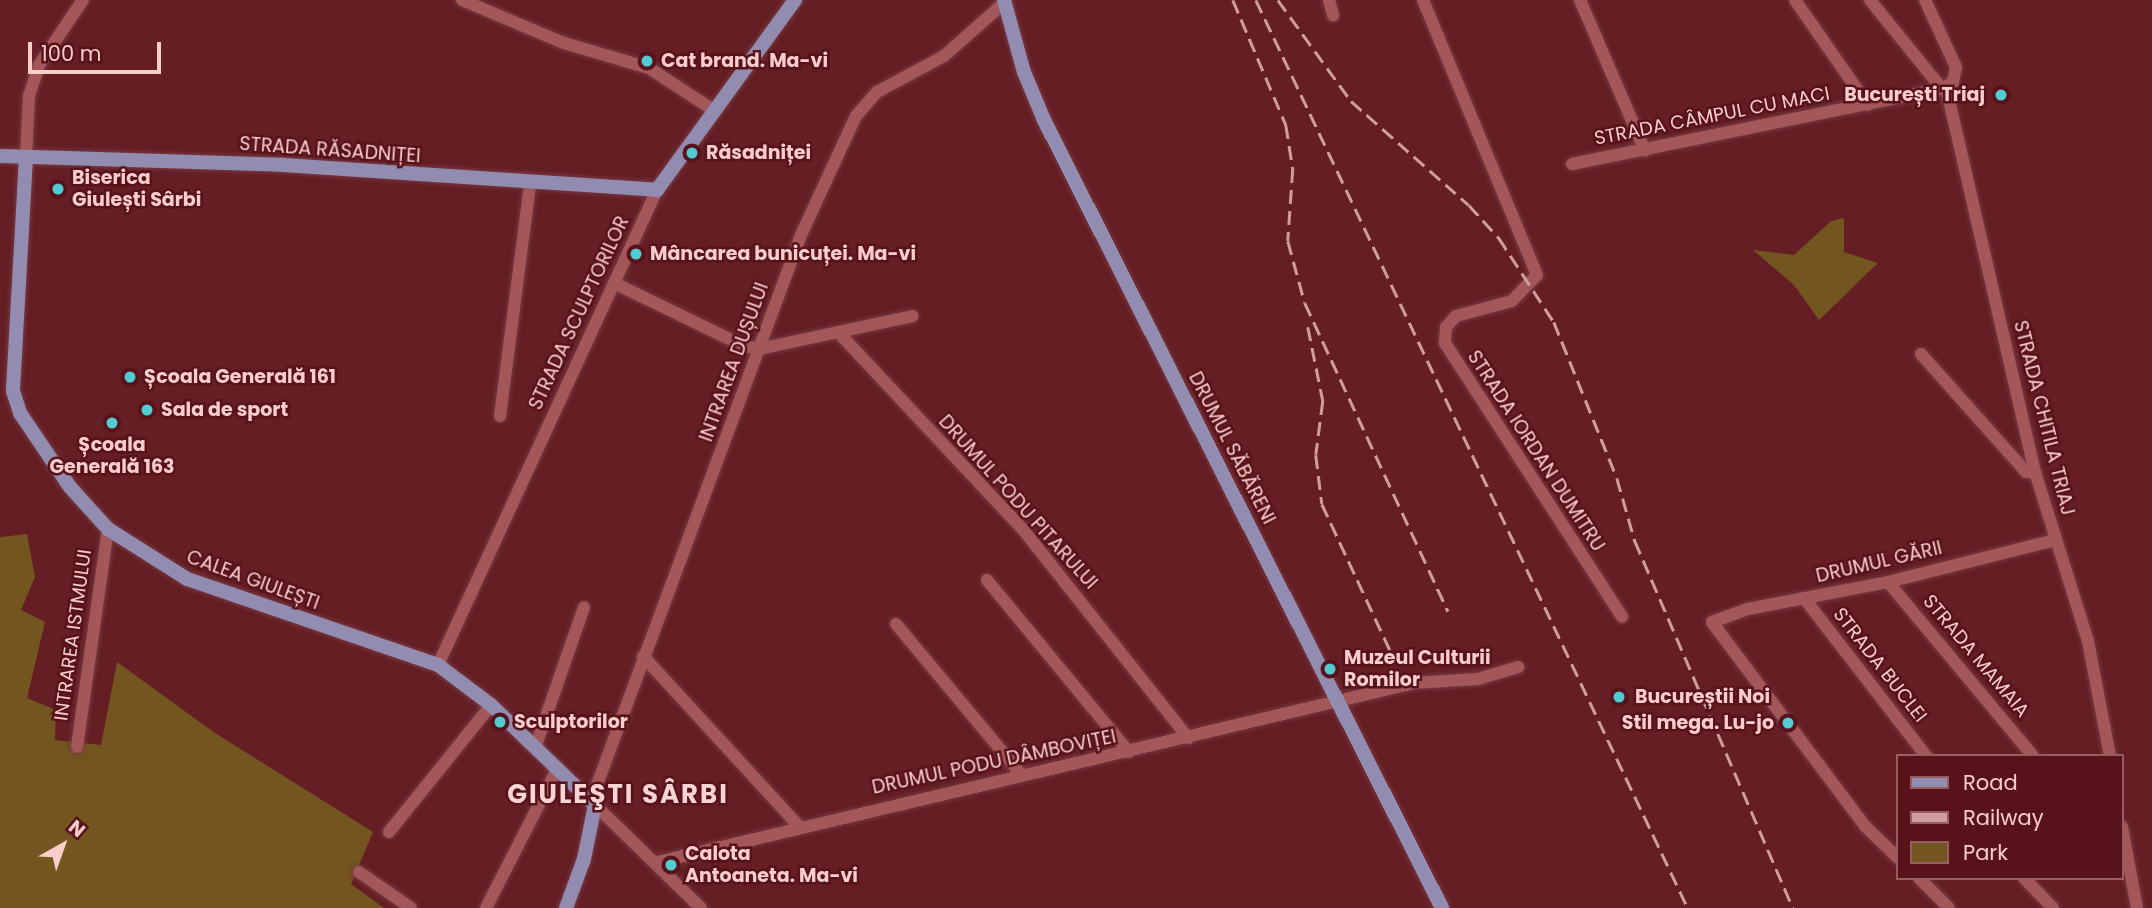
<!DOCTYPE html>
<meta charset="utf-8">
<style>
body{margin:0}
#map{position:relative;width:2152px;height:908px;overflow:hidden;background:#641e24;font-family:Poppins,sans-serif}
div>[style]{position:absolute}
.green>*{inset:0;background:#73551f}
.roads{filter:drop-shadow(0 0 2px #773942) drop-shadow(0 0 2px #773942)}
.minor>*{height:12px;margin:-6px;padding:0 6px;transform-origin:6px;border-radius:6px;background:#a35759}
.major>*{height:14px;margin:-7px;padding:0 7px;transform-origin:7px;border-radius:7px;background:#938cb1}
.rail>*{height:2.5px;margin-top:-1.25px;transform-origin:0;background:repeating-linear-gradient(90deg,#d09d9e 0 14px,transparent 0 21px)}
.dots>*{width:19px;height:19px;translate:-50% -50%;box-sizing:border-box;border:4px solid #58121a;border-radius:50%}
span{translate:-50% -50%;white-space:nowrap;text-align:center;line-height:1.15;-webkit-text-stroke:5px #58121a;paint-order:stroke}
.poi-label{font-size:19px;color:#f9cdcc;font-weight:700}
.left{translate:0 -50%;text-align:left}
.right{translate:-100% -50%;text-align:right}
.street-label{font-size:19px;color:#f9cdcc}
.district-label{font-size:26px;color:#f8d4d4;font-weight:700;letter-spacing:2px}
.legend{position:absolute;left:1896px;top:754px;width:228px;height:126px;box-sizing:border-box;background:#58121a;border:2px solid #985d61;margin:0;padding:9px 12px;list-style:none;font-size:21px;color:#f9cdcc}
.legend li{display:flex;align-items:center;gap:14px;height:35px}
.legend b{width:35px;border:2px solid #985d61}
.north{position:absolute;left:28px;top:810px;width:70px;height:70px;-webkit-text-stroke:5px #58121a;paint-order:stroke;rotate:40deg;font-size:19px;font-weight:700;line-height:28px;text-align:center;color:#f9cdcc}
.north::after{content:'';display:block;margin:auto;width:24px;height:32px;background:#f9cdcc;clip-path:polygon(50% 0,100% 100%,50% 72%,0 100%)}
.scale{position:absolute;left:28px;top:42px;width:133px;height:32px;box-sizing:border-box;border:4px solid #f9cdcc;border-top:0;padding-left:9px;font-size:21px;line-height:24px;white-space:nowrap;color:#f9cdcc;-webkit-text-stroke:5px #58121a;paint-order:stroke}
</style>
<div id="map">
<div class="green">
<i style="clip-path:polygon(1844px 218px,1844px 252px,1878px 263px,1819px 320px,1794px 285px,1753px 250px,1794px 255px,1831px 221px)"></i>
<i style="clip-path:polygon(27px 534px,35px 577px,21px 610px,45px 622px,27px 698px,56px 710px,55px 740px,101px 745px,117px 662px,215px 733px,373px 832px,351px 884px,384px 908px,0 908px,0 537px)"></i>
</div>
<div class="roads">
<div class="minor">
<i style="left:462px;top:0;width:111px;rotate:22.9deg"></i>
<i style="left:564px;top:43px;width:89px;rotate:16.4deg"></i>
<i style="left:649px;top:68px;width:79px;rotate:33.1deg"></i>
<i style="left:1329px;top:0;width:16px;rotate:75deg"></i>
<i style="left:1423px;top:0;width:298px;rotate:67.5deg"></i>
<i style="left:1537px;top:275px;width:36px;rotate:134deg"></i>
<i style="left:1512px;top:301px;width:58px;rotate:165deg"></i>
<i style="left:1456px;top:316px;width:15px;rotate:132deg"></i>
<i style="left:1446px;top:327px;width:16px;rotate:94deg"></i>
<i style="left:1445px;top:343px;width:326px;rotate:57.1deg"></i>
<i style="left:1580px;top:0;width:164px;rotate:66.7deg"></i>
<i style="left:1795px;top:0;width:128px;rotate:55.2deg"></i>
<i style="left:1870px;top:0;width:114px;rotate:51deg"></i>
<i style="left:1946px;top:87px;width:395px;rotate:77deg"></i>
<i style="left:2035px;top:472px;width:177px;rotate:72.6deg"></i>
<i style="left:2088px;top:641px;width:117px;rotate:79.2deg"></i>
<i style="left:26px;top:157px;width:61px;rotate:-87.2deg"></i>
<i style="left:29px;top:96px;width:33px;rotate:-72deg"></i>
<i style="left:39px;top:65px;width:78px;rotate:-55.9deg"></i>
<i style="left:1572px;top:164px;width:378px;rotate:-11.5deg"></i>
<i style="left:1942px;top:89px;width:13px;rotate:-32deg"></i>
<i style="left:1953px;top:82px;width:15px;rotate:-79deg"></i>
<i style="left:1956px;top:67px;width:74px;rotate:-114.8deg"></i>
<i style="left:614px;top:283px;width:144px;rotate:25.9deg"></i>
<i style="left:744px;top:346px;width:15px;rotate:11deg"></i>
<i style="left:759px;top:349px;width:157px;rotate:-12.1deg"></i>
<i style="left:838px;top:332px;width:274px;rotate:46.9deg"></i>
<i style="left:1025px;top:532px;width:263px;rotate:51.6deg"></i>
<i style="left:1921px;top:354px;width:158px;rotate:48.3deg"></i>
<i style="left:2026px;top:472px;width:9px"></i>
<i style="left:500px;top:416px;width:234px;rotate:-82.6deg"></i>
<i style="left:987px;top:580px;width:223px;rotate:50.5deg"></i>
<i style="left:1888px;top:582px;width:226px;rotate:50.2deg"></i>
<i style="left:1804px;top:598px;width:200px;rotate:52.3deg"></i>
<i style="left:896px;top:624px;width:195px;rotate:50.2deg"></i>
<i style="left:643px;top:656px;width:231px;rotate:47.5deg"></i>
<i style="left:438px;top:665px;width:523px;rotate:-65.25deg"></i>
<i style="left:77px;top:747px;width:220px;rotate:-81.9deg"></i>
<i style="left:535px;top:748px;width:149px;rotate:-70.8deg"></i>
<i style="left:591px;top:801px;width:604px;rotate:-69.64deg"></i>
<i style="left:801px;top:235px;width:131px;rotate:-65.2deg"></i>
<i style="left:856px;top:116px;width:32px;rotate:-49deg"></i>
<i style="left:877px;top:92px;width:76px;rotate:-28.2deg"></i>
<i style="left:944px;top:56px;width:80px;rotate:-41.5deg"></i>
<i style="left:595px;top:805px;width:148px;rotate:44.2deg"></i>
<i style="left:2122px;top:827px;width:82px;rotate:79.5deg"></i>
<i style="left:389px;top:832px;width:163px;rotate:-51.2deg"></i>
<i style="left:1898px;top:858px;width:46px;rotate:-135.9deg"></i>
<i style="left:1865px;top:826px;width:255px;rotate:-126.9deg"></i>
<i style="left:1712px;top:622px;width:38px;rotate:-20deg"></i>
<i style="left:1748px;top:609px;width:143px;rotate:-10.9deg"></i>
<i style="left:1888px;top:582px;width:172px;rotate:-14.1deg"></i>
<i style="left:658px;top:862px;width:777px;rotate:-13.32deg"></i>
<i style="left:1414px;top:683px;width:64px;rotate:-3.6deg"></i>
<i style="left:1478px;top:679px;width:42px;rotate:-16.7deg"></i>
<i style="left:359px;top:872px;width:63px;rotate:34.7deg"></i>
<i style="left:1919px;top:878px;width:42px;rotate:45deg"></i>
<i style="left:2024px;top:878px;width:42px;rotate:46deg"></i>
<i style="left:486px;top:908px;width:156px;rotate:-62.9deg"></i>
</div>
<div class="major">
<i style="left:1004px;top:0;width:75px;rotate:74.5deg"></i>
<i style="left:1024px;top:72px;width:52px;rotate:67.4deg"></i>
<i style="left:1044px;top:120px;width:883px;rotate:63.2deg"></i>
<i style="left:0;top:156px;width:283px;rotate:1.8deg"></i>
<i style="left:283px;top:165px;width:375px;rotate:3.8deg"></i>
<i style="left:657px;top:190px;width:235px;rotate:-54deg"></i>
<i style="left:26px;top:157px;width:234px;rotate:93.2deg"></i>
<i style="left:13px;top:391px;width:23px;rotate:72deg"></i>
<i style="left:20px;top:413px;width:89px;rotate:56deg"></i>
<i style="left:70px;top:487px;width:57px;rotate:47.9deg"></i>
<i style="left:108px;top:529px;width:93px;rotate:32.3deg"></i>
<i style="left:187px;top:579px;width:265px;rotate:18.9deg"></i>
<i style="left:438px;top:665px;width:66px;rotate:37deg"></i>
<i style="left:491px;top:705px;width:144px;rotate:43.9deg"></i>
<i style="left:595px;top:805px;width:55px;rotate:101.5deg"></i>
<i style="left:584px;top:859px;width:52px;rotate:110.2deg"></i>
</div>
</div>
<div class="rail">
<i style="left:1233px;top:0;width:136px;rotate:67deg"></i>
<i style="left:1286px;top:125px;width:45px;rotate:81deg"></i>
<i style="left:1293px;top:169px;width:72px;rotate:94deg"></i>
<i style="left:1288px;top:241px;width:64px;rotate:74.7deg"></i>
<i style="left:1305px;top:303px;width:340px;rotate:65.1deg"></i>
<i style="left:1256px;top:0;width:1006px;rotate:64.56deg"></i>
<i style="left:1278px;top:0;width:125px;rotate:54.1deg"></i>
<i style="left:1351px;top:101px;width:157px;rotate:41.4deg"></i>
<i style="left:1469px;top:205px;width:45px;rotate:47.7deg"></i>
<i style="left:1499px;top:238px;width:100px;rotate:56.8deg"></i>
<i style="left:1554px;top:322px;width:168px;rotate:68deg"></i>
<i style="left:1617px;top:478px;width:66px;rotate:74.1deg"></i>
<i style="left:1635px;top:541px;width:400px;rotate:66.7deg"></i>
<i style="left:1308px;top:327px;width:76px;rotate:78.5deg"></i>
<i style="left:1323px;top:401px;width:54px;rotate:97.4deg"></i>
<i style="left:1316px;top:455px;width:49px;rotate:83deg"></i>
<i style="left:1322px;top:504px;width:161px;rotate:65deg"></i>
</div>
<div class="dots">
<i style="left:647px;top:61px;background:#51ccd2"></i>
<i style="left:2001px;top:95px;background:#51ccd2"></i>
<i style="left:692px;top:153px;background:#51ccd2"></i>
<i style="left:58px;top:189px;background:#51ccd2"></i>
<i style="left:636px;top:254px;background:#51ccd2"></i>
<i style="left:130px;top:377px;background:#51ccd2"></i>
<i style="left:147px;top:410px;background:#51ccd2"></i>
<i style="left:112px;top:423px;background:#51ccd2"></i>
<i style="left:1330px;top:669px;background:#51ccd2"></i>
<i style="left:1619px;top:697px;background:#51ccd2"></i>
<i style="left:500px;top:722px;background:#51ccd2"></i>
<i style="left:1788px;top:723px;background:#51ccd2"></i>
<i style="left:671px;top:865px;background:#51ccd2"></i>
</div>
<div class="poi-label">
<span class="left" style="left:661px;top:61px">Cat brand. Ma-vi</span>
<span class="right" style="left:1985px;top:95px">București Triaj</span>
<span class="left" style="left:706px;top:153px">Răsadniței</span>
<span class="left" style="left:72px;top:189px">Biserica<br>Giulești Sârbi</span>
<span class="left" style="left:650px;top:254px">Mâncarea bunicuței. Ma-vi</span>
<span class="left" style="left:144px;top:377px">Școala Generală 161</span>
<span class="left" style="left:161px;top:410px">Sala de sport</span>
<span style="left:112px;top:456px">Școala<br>Generală 163</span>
<span class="left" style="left:1344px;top:669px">Muzeul Culturii<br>Romilor</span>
<span class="left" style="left:1635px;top:697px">Bucureștii Noi</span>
<span class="left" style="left:514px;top:722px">Sculptorilor</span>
<span class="right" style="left:1774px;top:723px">Stil mega. Lu-jo</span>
<span class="left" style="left:685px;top:865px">Calota<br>Antoaneta. Ma-vi</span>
</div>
<div class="street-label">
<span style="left:1712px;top:116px;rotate:-11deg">STRADA CÂMPUL CU MACI</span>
<span style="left:330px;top:150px;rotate:4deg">STRADA RĂSADNIȚEI</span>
<span style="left:579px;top:313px;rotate:-65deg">STRADA SCULPTORILOR</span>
<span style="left:734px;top:362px;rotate:-70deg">INTRAREA DUȘULUI</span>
<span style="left:2044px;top:418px;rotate:76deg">STRADA CHITILA TRIAJ</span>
<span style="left:1232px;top:448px;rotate:63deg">DRUMUL SĂBĂRENI</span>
<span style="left:1536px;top:451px;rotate:57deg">STRADA IORDAN DUMITRU</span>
<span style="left:1018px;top:502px;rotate:48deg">DRUMUL PODU PITARULUI</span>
<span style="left:1879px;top:562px;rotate:-13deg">DRUMUL GĂRII</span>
<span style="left:253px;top:580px;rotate:20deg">CALEA GIULEȘTI</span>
<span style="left:73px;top:635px;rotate:-82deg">INTRAREA ISTMULUI</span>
<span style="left:1976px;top:656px;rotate:50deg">STRADA MAMAIA</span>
<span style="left:1880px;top:665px;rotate:52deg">STRADA BUCLEI</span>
<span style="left:994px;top:762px;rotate:-12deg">DRUMUL PODU DÂMBOVIȚEI</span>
</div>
<div class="district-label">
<span style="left:618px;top:795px">GIULEŞTI SÂRBI</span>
</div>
<ul class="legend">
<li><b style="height:9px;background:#938cb1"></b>Road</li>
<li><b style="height:9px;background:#d09d9e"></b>Railway</li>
<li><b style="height:19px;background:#73551f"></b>Park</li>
</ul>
<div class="north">N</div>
<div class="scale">100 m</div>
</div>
